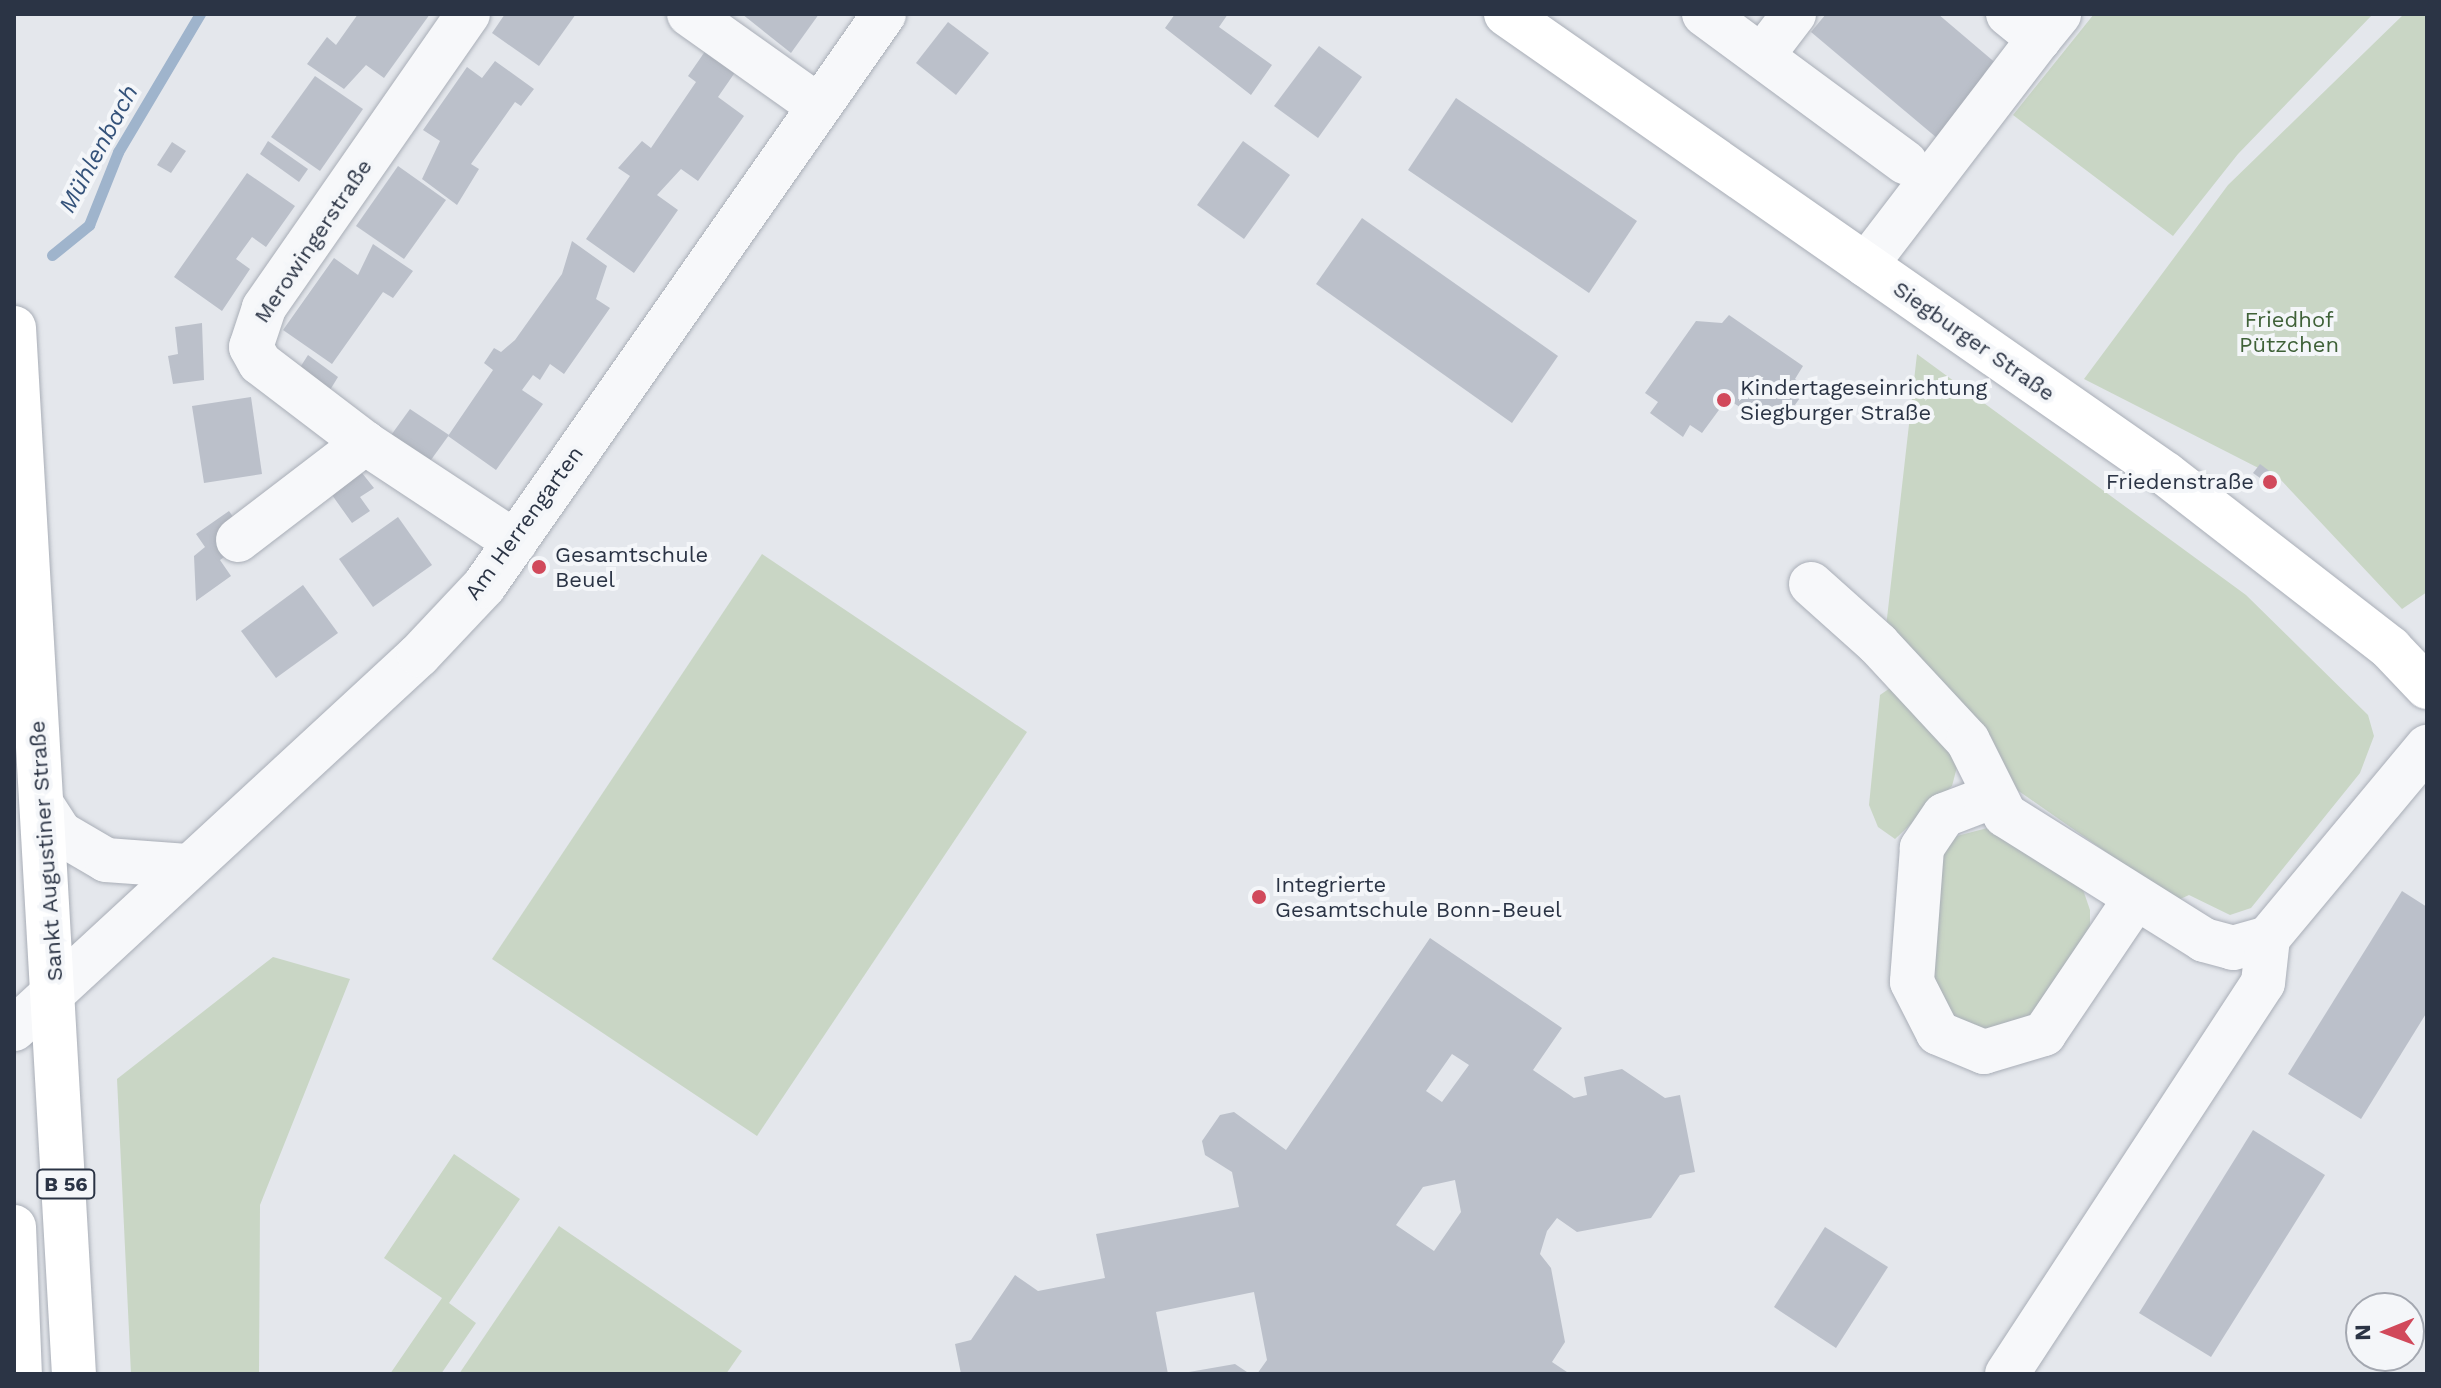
<!DOCTYPE html>
<meta charset="utf-8">
<style>
body{margin:0}
#map{position:relative;width:2441px;height:1388px;overflow:hidden;background:#e4e7ec;font-family:"Work Sans",sans-serif}
div>[style]{position:absolute}
.green>*{inset:0;background:#c9d6c5}
.stream>*{height:11px;margin:-5.5px;padding:0 5.5px;transform-origin:5.5px;border-radius:5.5px;background:#9fb4cc}
.building>*{inset:0;background:#bbc0ca}
.roads{filter:drop-shadow(0 0 2px #a9aeb7) drop-shadow(0 0 2px #a9aeb7)}
.minor>*{height:44px;margin:-22px;padding:0 22px;transform-origin:22px;border-radius:22px;background:#f7f8fa}
.major>*{height:44px;margin:-22px;padding:0 22px;transform-origin:22px;border-radius:22px;background:#fff}
.dots>*{width:22px;height:22px;translate:-50% -50%;box-sizing:border-box;border:4px solid #f4f6f9;border-radius:50%}
span{translate:-50% -50%;white-space:nowrap;text-align:center;line-height:1.15;-webkit-text-stroke:8px #f4f6f9;paint-order:stroke}
.shield-label span{padding:2px 6px;background:#f4f6f9;border:2px solid;border-radius:6px;-webkit-text-stroke-width:0}
.shield-label{font-size:20px;color:#2b3445;font-weight:700}
.street-label{font-size:22px;color:#2b3445}
.park-label{font-size:22px;color:#3f6138}
.poi-label{font-size:22px;color:#2b3445}
.left{translate:0 -50%;text-align:left}
.right{translate:-100% -50%;text-align:right}
.water-label{font-size:24px;color:#34527a;font-style:italic}
.frame{position:absolute;inset:0;border:16px solid #2b3445;pointer-events:none}
.north{position:absolute;left:2345px;top:1292px;width:80px;height:80px;box-sizing:border-box;background:#f4f6f9;border:2px solid #a4a8b1;border-radius:50%;rotate:269deg;font-size:22px;font-weight:700;line-height:32px;text-align:center;color:#2b3445}
.north::after{content:'';display:block;margin:auto;width:28px;height:36px;background:#d1495b;clip-path:polygon(50% 0,100% 100%,50% 72%,0 100%)}
</style>
<div id="map">
<div class="green">
<i style="clip-path:polygon(2094px 14px,2373px 14px,2238px 154px,2173px 236px,2013px 115px)"></i>
<i style="clip-path:polygon(2404px 14px,2427px 14px,2427px 592px,2402px 609px,2280px 479px,2084px 379px,2228px 185px)"></i>
<i style="clip-path:polygon(1917px 354px,2246px 595px,2368px 715px,2374px 736px,2360px 773px,2251px 908px,2230px 915px,2189px 895px,2176px 901px,2010px 785px,1886px 627px)"></i>
<i style="clip-path:polygon(762px 554px,1027px 732px,757px 1136px,492px 959px)"></i>
<i style="clip-path:polygon(1893px 686px,1958px 763px,1952px 786px,1895px 839px,1878px 827px,1869px 805px,1880px 695px)"></i>
<i style="clip-path:polygon(1995px 826px,2080px 881px,2090px 910px,2090px 927px,2041px 1010px,1998px 1033px,1962px 1027px,1932px 995px,1936px 866px,1953px 837px)"></i>
<i style="clip-path:polygon(273px 957px,350px 979px,260px 1205px,259px 1374px,131px 1374px,117px 1079px)"></i>
<i style="clip-path:polygon(454px 1154px,520px 1199px,449px 1303px,476px 1323px,441px 1374px,390px 1374px,442px 1298px,384px 1258px)"></i>
<i style="clip-path:polygon(559px 1226px,742px 1351px,726px 1374px,459px 1374px)"></i>
</div>
<div class="stream">
<i style="left:52px;top:255px;width:48px;rotate:-39deg"></i>
<i style="left:89px;top:225px;width:79px;rotate:-68.3deg"></i>
<i style="left:118px;top:152px;width:161px;rotate:-59.3deg"></i>
</div>
<div class="building">
<i style="clip-path:polygon(358px 14px,430px 14px,384px 78px,366px 65px,344px 89px,307px 64px,327px 37px,336px 45px)"></i>
<i style="clip-path:polygon(505px 14px,576px 14px,539px 66px,492px 33px)"></i>
<i style="clip-path:polygon(742px 14px,819px 14px,791px 53px)"></i>
<i style="clip-path:polygon(1175px 14px,1228px 14px,1219px 27px,1272px 65px,1251px 95px,1165px 28px)"></i>
<i style="clip-path:polygon(1826px 14px,1938px 14px,1998px 65px,1937px 138px,1811px 32px)"></i>
<i style="clip-path:polygon(948px 22px,989px 53px,956px 95px,916px 63px)"></i>
<i style="clip-path:polygon(1319px 46px,1362px 77px,1318px 138px,1274px 106px)"></i>
<i style="clip-path:polygon(706px 50px,736px 71px,718px 97px,744px 116px,698px 181px,681px 169px,657px 195px,678px 210px,634px 273px,586px 239px,630px 176px,618px 168px,642px 141px,651px 148px,696px 82px,688px 76px)"></i>
<i style="clip-path:polygon(495px 61px,534px 89px,521px 106px,515px 102px,471px 164px,479px 169px,457px 205px,422px 179px,440px 141px,423px 130px,467px 67px,482px 78px)"></i>
<i style="clip-path:polygon(315px 76px,363px 109px,320px 171px,271px 137px)"></i>
<i style="clip-path:polygon(1456px 98px,1637px 221px,1589px 293px,1408px 170px)"></i>
<i style="clip-path:polygon(268px 141px,308px 169px,299px 182px,260px 154px)"></i>
<i style="clip-path:polygon(1243px 141px,1290px 175px,1244px 239px,1197px 205px)"></i>
<i style="clip-path:polygon(172px 142px,186px 151px,171px 173px,157px 165px)"></i>
<i style="clip-path:polygon(398px 166px,446px 200px,404px 259px,356px 226px)"></i>
<i style="clip-path:polygon(247px 173px,295px 206px,266px 247px,252px 237px,236px 259px,250px 269px,222px 311px,174px 277px)"></i>
<i style="clip-path:polygon(1362px 218px,1558px 356px,1512px 423px,1316px 284px)"></i>
<i style="clip-path:polygon(572px 241px,607px 266px,596px 299px,610px 308px,564px 374px,550px 364px,540px 380px,533px 375px,522px 390px,543px 404px,496px 470px,448px 436px,493px 370px,484px 363px,494px 348px,501px 352px,515px 340px,562px 274px)"></i>
<i style="clip-path:polygon(373px 244px,413px 271px,393px 298px,383px 292px,332px 364px,283px 330px,334px 258px,358px 275px)"></i>
<i style="clip-path:polygon(1729px 315px,1803px 366px,1795px 379px,1807px 388px,1785px 419px,1773px 410px,1764px 422px,1727px 399px,1702px 433px,1690px 425px,1683px 437px,1650px 413px,1658px 402px,1645px 393px,1696px 321px,1722px 323px)"></i>
<i style="clip-path:polygon(202px 323px,204px 380px,173px 384px,168px 356px,178px 354px,175px 327px)"></i>
<i style="clip-path:polygon(308px 355px,338px 377px,330px 390px,299px 369px)"></i>
<i style="clip-path:polygon(251px 397px,262px 474px,204px 483px,192px 406px)"></i>
<i style="clip-path:polygon(410px 409px,449px 435px,428px 464px,389px 438px)"></i>
<i style="clip-path:polygon(2260px 464px,2280px 479px,2274px 488px,2253px 473px)"></i>
<i style="clip-path:polygon(362px 473px,374px 488px,360px 497px,370px 511px,352px 523px,332px 495px)"></i>
<i style="clip-path:polygon(229px 511px,238px 524px,230px 553px,220px 560px,231px 576px,196px 601px,194px 556px,205px 547px,196px 534px)"></i>
<i style="clip-path:polygon(398px 517px,432px 565px,373px 607px,339px 559px)"></i>
<i style="clip-path:polygon(303px 585px,338px 633px,276px 678px,241px 631px)"></i>
<i style="clip-path:polygon(2402px 891px,2427px 907px,2427px 1012px,2361px 1119px,2288px 1074px)"></i>
<i style="clip-path:polygon(evenodd,1430px 938px,1562px 1028px,1533px 1070px,1574px 1098px,1587px 1095px,1584px 1077px,1622px 1069px,1665px 1098px,1680px 1095px,1695px 1172px,1680px 1175px,1651px 1218px,1577px 1232px,1557px 1218px,1547px 1231px,1540px 1254px,1551px 1268px,1565px 1342px,1552px 1362px,1570px 1374px,1257px 1374px,1267px 1360px,1254px 1292px,1156px 1312px,1168px 1374px,961px 1374px,955px 1344px,971px 1340px,1015px 1275px,1038px 1291px,1105px 1278px,1096px 1234px,1239px 1207px,1232px 1172px,1205px 1155px,1202px 1141px,1220px 1115px,1234px 1112px,1286px 1150px,1430px 938px,1452px 1054px,1469px 1065px,1442px 1102px,1426px 1091px,1452px 1054px,1430px 938px,1455px 1180px,1461px 1212px,1434px 1251px,1396px 1225px,1423px 1187px,1455px 1180px)"></i>
<i style="clip-path:polygon(2253px 1130px,2325px 1175px,2211px 1357px,2139px 1313px)"></i>
<i style="clip-path:polygon(1825px 1227px,1888px 1267px,1836px 1348px,1774px 1307px)"></i>
<i style="clip-path:polygon(1235px 1364px,1250px 1374px,1189px 1374px,1189px 1372px)"></i>
</div>
<div class="roads">
<div class="minor">
<i style="left:468px;top:14px;width:358px;rotate:124.8deg"></i>
<i style="left:264px;top:308px;width:41px;rotate:108.4deg"></i>
<i style="left:251px;top:347px;width:18px;rotate:61deg"></i>
<i style="left:260px;top:363px;width:132px;rotate:37.3deg"></i>
<i style="left:365px;top:443px;width:180px;rotate:33.4deg"></i>
<i style="left:689px;top:14px;width:157px;rotate:35.4deg"></i>
<i style="left:1704px;top:14px;width:250px;rotate:36.4deg"></i>
<i style="left:2008px;top:14px;width:40px;rotate:39deg"></i>
<i style="left:2039px;top:39px;width:32px;rotate:-51deg"></i>
<i style="left:1762px;top:56px;width:53px;rotate:-52.7deg"></i>
<i style="left:1866px;top:265px;width:285px;rotate:-52.6deg"></i>
<i style="left:238px;top:540px;width:160px;rotate:-37.4deg"></i>
<i style="left:1811px;top:584px;width:90px;rotate:41.8deg"></i>
<i style="left:1878px;top:644px;width:132px;rotate:47.1deg"></i>
<i style="left:1968px;top:741px;width:83px;rotate:63.4deg"></i>
<i style="left:2005px;top:815px;width:235px;rotate:32.1deg"></i>
<i style="left:2204px;top:940px;width:30px;rotate:15deg"></i>
<i style="left:2233px;top:948px;width:36px;rotate:-16deg"></i>
<i style="left:2268px;top:938px;width:249px;rotate:-50.2deg"></i>
<i style="left:1994px;top:796px;width:53px;rotate:159.2deg"></i>
<i style="left:1944px;top:815px;width:40px;rotate:124deg"></i>
<i style="left:1922px;top:848px;width:134px;rotate:94.3deg"></i>
<i style="left:1912px;top:982px;width:57px;rotate:63deg"></i>
<i style="left:1938px;top:1033px;width:50px;rotate:22.4deg"></i>
<i style="left:1984px;top:1052px;width:63px;rotate:-16.7deg"></i>
<i style="left:2044px;top:1034px;width:159px;rotate:-56deg"></i>
<i style="left:44px;top:808px;width:30px;rotate:57deg"></i>
<i style="left:60px;top:833px;width:53px;rotate:30.4deg"></i>
<i style="left:106px;top:860px;width:81px;rotate:4.2deg"></i>
<i style="left:14px;top:1029px;width:551px;rotate:-42.72deg"></i>
<i style="left:419px;top:655px;width:95px;rotate:-46.7deg"></i>
<i style="left:484px;top:586px;width:698px;rotate:-55.03deg"></i>
<i style="left:2007px;top:1374px;width:467px;rotate:-56.8deg"></i>
<i style="left:2263px;top:983px;width:45px;rotate:-83.7deg"></i>
</div>
<div class="major">
<i style="left:1506px;top:14px;width:804px;rotate:34.88deg"></i>
<i style="left:2166px;top:474px;width:284px;rotate:37.8deg"></i>
<i style="left:2390px;top:648px;width:54px;rotate:46.5deg"></i>
<i style="left:14px;top:328px;width:1048px;rotate:86.72deg"></i>
<i style="left:14px;top:1227px;width:147px;rotate:87.7deg"></i>
</div>
</div>
<div class="dots">
<i style="left:1724px;top:400px;background:#d1495b"></i>
<i style="left:2270px;top:482px;background:#d1495b"></i>
<i style="left:539px;top:567px;background:#d1495b"></i>
<i style="left:1259px;top:897px;background:#d1495b"></i>
</div>
<div class="shield-label">
<span style="left:66px;top:1184px">B 56</span>
</div>
<div class="street-label">
<span style="left:313px;top:241px;rotate:-56deg">Merowingerstraße</span>
<span style="left:1974px;top:341px;rotate:35deg">Siegburger Straße</span>
<span style="left:524px;top:523px;rotate:-54deg">Am Herrengarten</span>
<span style="left:46px;top:851px;rotate:-94deg">Sankt Augustiner Straße</span>
</div>
<div class="park-label">
<span style="left:2289px;top:332px">Friedhof<br>Pützchen</span>
</div>
<div class="poi-label">
<span class="left" style="left:1740px;top:400px">Kindertageseinrichtung<br>Siegburger Straße</span>
<span class="right" style="left:2254px;top:482px">Friedenstraße</span>
<span class="left" style="left:555px;top:567px">Gesamtschule<br>Beuel</span>
<span class="left" style="left:1275px;top:897px">Integrierte<br>Gesamtschule Bonn-Beuel</span>
</div>
<div class="water-label">
<span style="left:99px;top:149px;rotate:-62deg">Mühlenbach</span>
</div>
<div class="frame"></div>
<div class="north">N</div>
</div>
